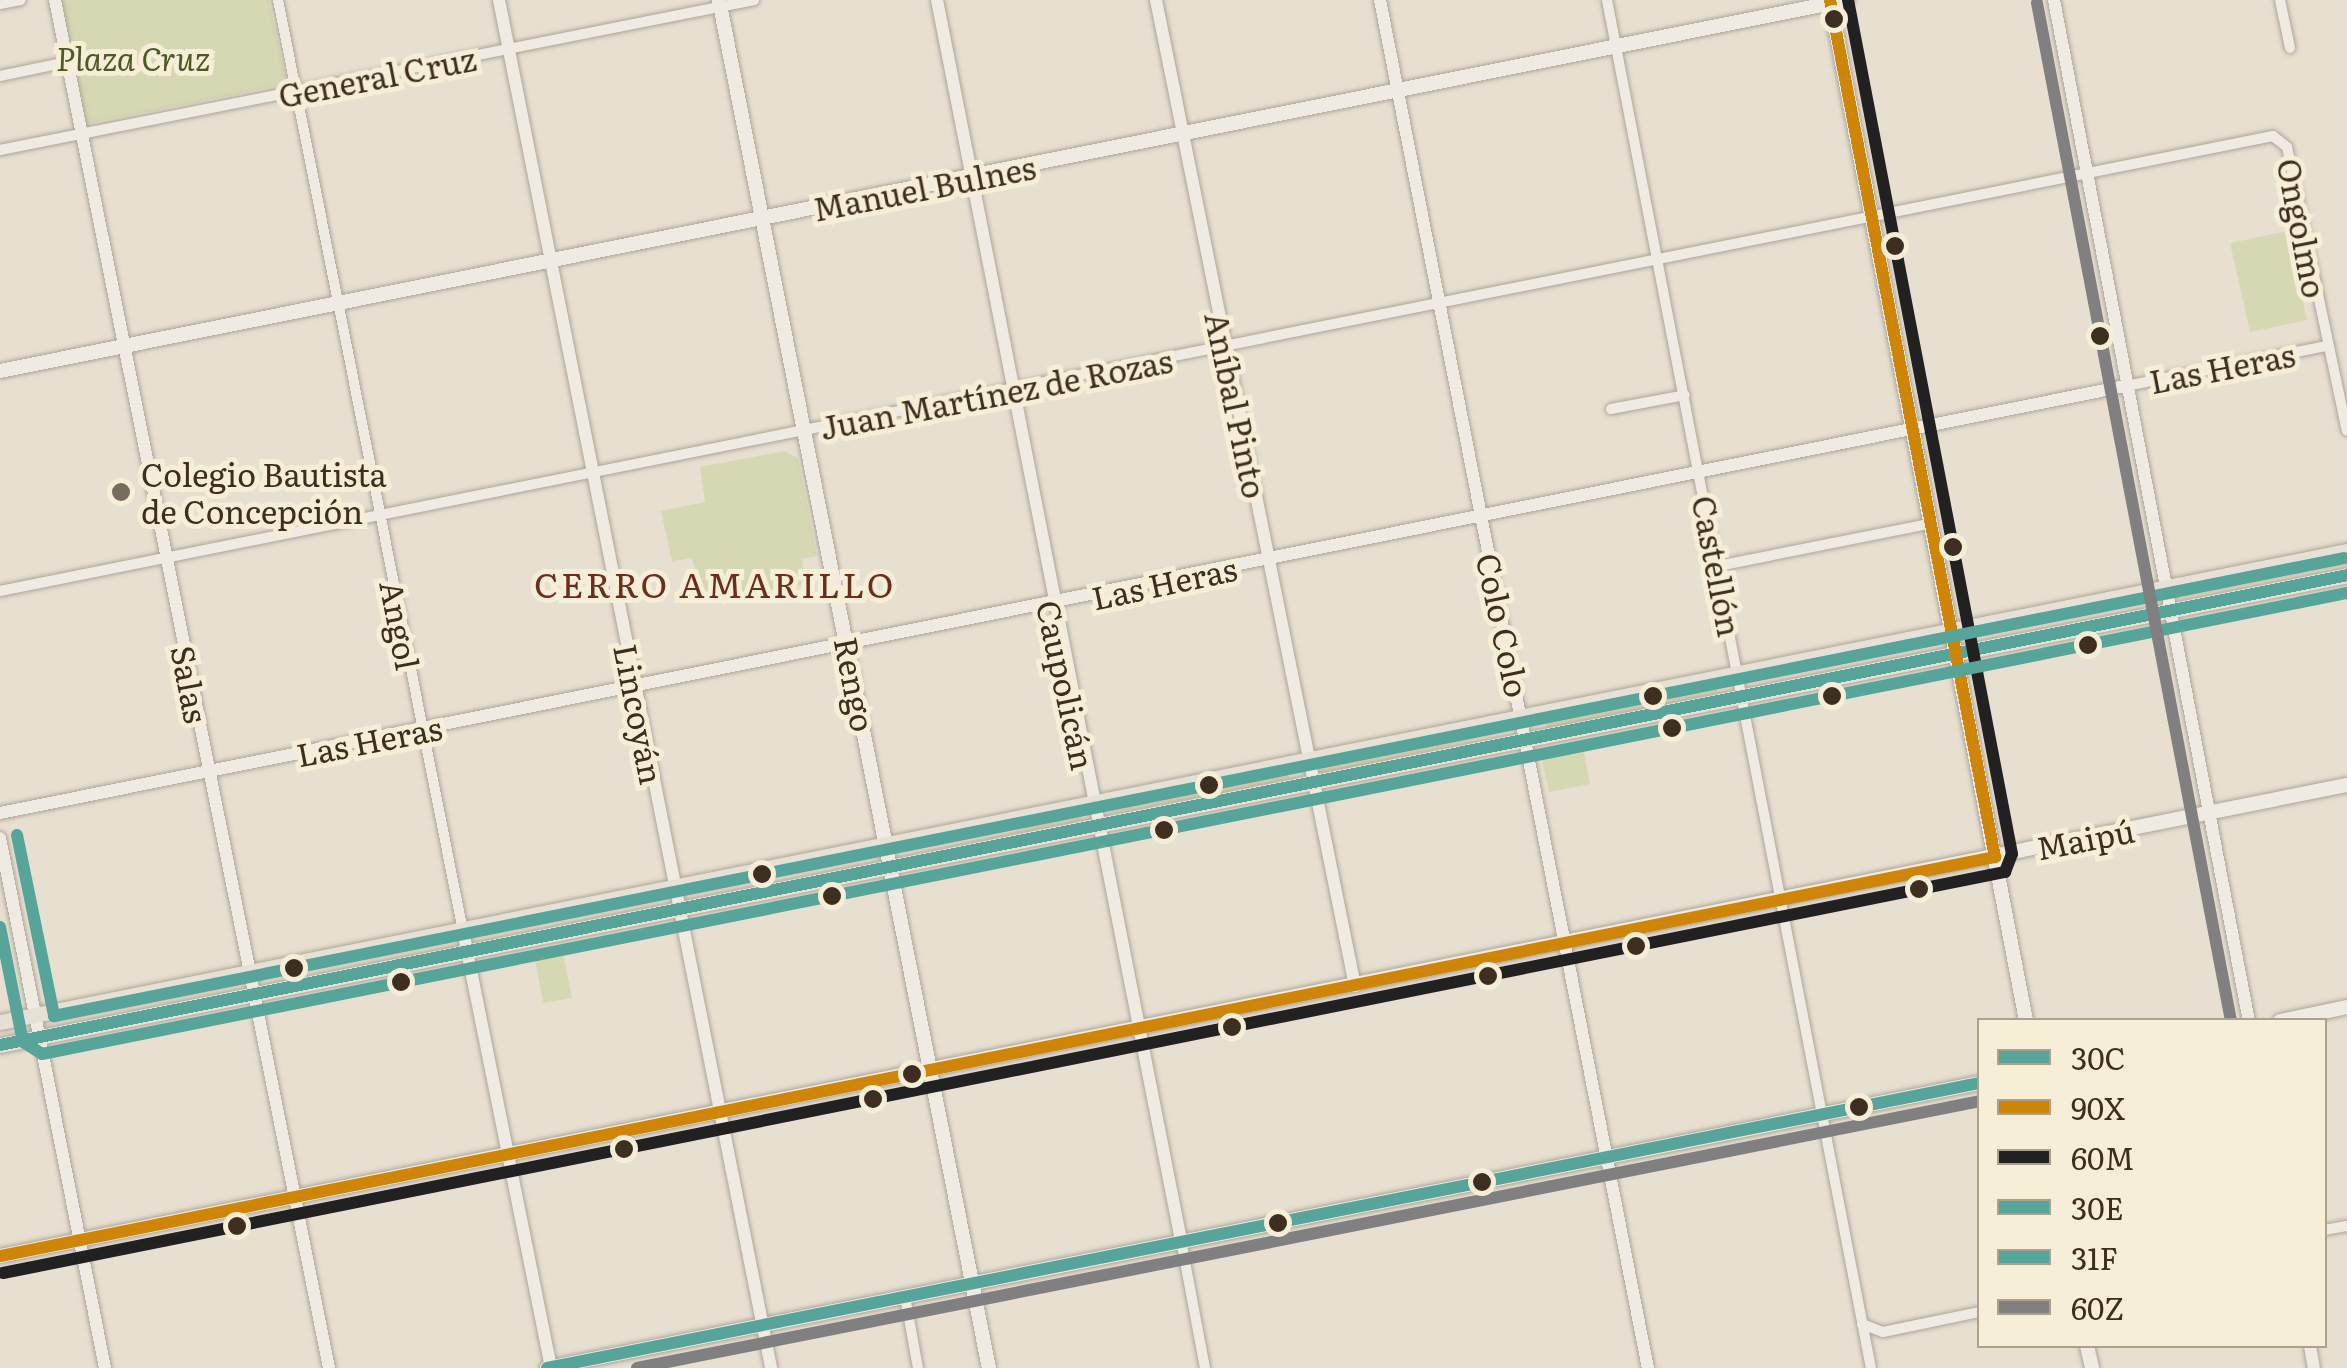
<!DOCTYPE html>
<meta charset="utf-8">
<style>
body{margin:0}
#map{position:relative;width:2347px;height:1368px;overflow:hidden;background:#e7e0d1;font-family:Literata,serif}
div>[style]{position:absolute}
.green>*{inset:0;background:#d6d7b3}
.roads{filter:drop-shadow(0 0 2px #ada599) drop-shadow(0 0 2px #ada599)}
.minor>*{height:10px;margin:-5px;padding:0 5px;transform-origin:5px;border-radius:5px;background:#efebe3}
.tertiary>*{height:12px;margin:-6px;padding:0 6px;transform-origin:6px;border-radius:6px;background:#efebe3}
.secondary>*{height:14px;margin:-7px;padding:0 7px;transform-origin:7px;border-radius:7px;background:#efebe3}
.primary>*{height:15px;margin:-7.5px;padding:0 7.5px;transform-origin:7.5px;border-radius:7.5px;background:#e6e1d4}
.bus-1>*{height:12px;margin:-6px;padding:0 6px;transform-origin:6px;border-radius:6px;background:#57a49a}
.bus-2>*{height:12px;margin:-6px;padding:0 6px;transform-origin:6px;border-radius:6px;background:#ce8508}
.bus-3>*{height:12px;margin:-6px;padding:0 6px;transform-origin:6px;border-radius:6px;background:#212121}
.bus-4>*{height:12px;margin:-6px;padding:0 6px;transform-origin:6px;border-radius:6px;background:#57a49a}
.bus-5>*{height:12px;margin:-6px;padding:0 6px;transform-origin:6px;border-radius:6px;background:#57a49a}
.bus-6>*{height:12px;margin:-6px;padding:0 6px;transform-origin:6px;border-radius:6px;background:#808080}
.dots>*{width:28px;height:28px;translate:-50% -50%;box-sizing:border-box;border:5px solid #f7eed8;border-radius:50%}
span{translate:-50% -50%;white-space:nowrap;text-align:center;line-height:1.15;-webkit-text-stroke:10px #f7eed8;paint-order:stroke}
.park-label{font-size:32px;color:#4d5a26;font-style:italic}
.street-label{font-size:32px;color:#3d2e20}
.poi-label{font-size:32px;color:#3d2e20}
.left{translate:0 -50%;text-align:left}
.neighbourhood-label{font-size:35px;color:#6b2e1e;letter-spacing:2.5px}
.legend{position:absolute;left:1977px;top:1018px;width:350px;height:330px;box-sizing:border-box;background:#f7eed8;border:2px solid #ada18e;margin:0;padding:12px 18px;list-style:none;font-size:30px;color:#3d2e20}
.legend li{display:flex;align-items:center;gap:20px;height:50px}
.legend b{width:50px;border:2px solid #ada18e}
</style>
<div id="map">
<div class="green">
<i style="clip-path:polygon(61px 0,269px 0,287px 84px,86px 124px)"></i>
<i style="clip-path:polygon(2287px 231px,2307px 320px,2250px 332px,2230px 243px)"></i>
<i style="clip-path:polygon(785px 451px,798px 458px,817px 556px,802px 559px,805px 584px,701px 601px,692px 558px,672px 561px,661px 511px,705px 502px,700px 467px)"></i>
<i style="clip-path:polygon(2347px 560px,2347px 565px,2173px 600px,2178px 597px)"></i>
<i style="clip-path:polygon(1716px 688px,1718px 693px,1548px 728px,1544px 723px)"></i>
<i style="clip-path:polygon(1513px 730px,1366px 765px,1318px 773px,1323px 767px)"></i>
<i style="clip-path:polygon(1583px 747px,1590px 784px,1549px 792px,1541px 756px)"></i>
<i style="clip-path:polygon(1288px 775px,1291px 779px,1108px 814px,1110px 810px)"></i>
<i style="clip-path:polygon(1079px 814px,1083px 820px,899px 856px,1011px 832px)"></i>
<i style="clip-path:polygon(562px 948px,572px 998px,543px 1003px,534px 954px)"></i>
</div>
<div class="roads">
<div class="minor">
<i style="left:278px;top:0;width:949px;rotate:78.76deg"></i>
<i style="left:1607px;top:0;width:1393px;rotate:79.08deg"></i>
<i style="left:2280px;top:0;width:49px;rotate:78.2deg"></i>
<i style="left:0;top:4px;width:21px;rotate:-11deg"></i>
<i style="left:0;top:76px;width:68px;rotate:-11.8deg"></i>
<i style="left:0;top:150px;width:769px;rotate:-11.25deg"></i>
<i style="left:2126px;top:386px;width:205px;rotate:-11.3deg"></i>
<i style="left:1611px;top:409px;width:75px;rotate:-10.7deg"></i>
<i style="left:1718px;top:566px;width:219px;rotate:-11.3deg"></i>
<i style="left:0;top:591px;width:2318px;rotate:-11.32deg"></i>
<i style="left:2273px;top:136px;width:18px;rotate:38deg"></i>
<i style="left:2287px;top:147px;width:290px;rotate:78.1deg"></i>
<i style="left:2324px;top:1230px;width:23px;rotate:-10deg"></i>
<i style="left:1181px;top:1240px;width:130px;rotate:79.4deg"></i>
<i style="left:905px;top:1296px;width:73px;rotate:79.8deg"></i>
<i style="left:1862px;top:1324px;width:22px;rotate:21deg"></i>
<i style="left:1883px;top:1332px;width:99px;rotate:-11.7deg"></i>
</div>
<div class="tertiary">
<i style="left:55px;top:0;width:1395px;rotate:78.67deg"></i>
<i style="left:499px;top:0;width:1395px;rotate:78.75deg"></i>
<i style="left:937px;top:0;width:1264px;rotate:78.87deg"></i>
<i style="left:1156px;top:0;width:1006px;rotate:78.59deg"></i>
<i style="left:1380px;top:0;width:1394px;rotate:78.92deg"></i>
<i style="left:2054px;top:0;width:1039px;rotate:79.19deg"></i>
<i style="left:0;top:813px;width:2168px;rotate:-11.36deg"></i>
<i style="left:0;top:838px;width:540px;rotate:78.79deg"></i>
<i style="left:463px;top:931px;width:446px;rotate:78.6deg"></i>
<i style="left:2310px;top:1346px;width:22px;rotate:80deg"></i>
</div>
<div class="secondary">
<i style="left:719px;top:0;width:1394px;rotate:78.84deg"></i>
<i style="left:1830px;top:0;width:1040px;rotate:79.13deg"></i>
<i style="left:0;top:371px;width:1884px;rotate:-11.36deg"></i>
<i style="left:2280px;top:1021px;width:68px;rotate:-11.8deg"></i>
<i style="left:0;top:1256px;width:2394px;rotate:-11.35deg"></i>
<i style="left:2087px;top:1346px;width:23px;rotate:77deg"></i>
<i style="left:547px;top:1368px;width:1461px;rotate:-11.25deg"></i>
</div>
<div class="primary">
<i style="left:0;top:1022px;width:2394px;rotate:-11.35deg"></i>
<i style="left:0;top:1045px;width:2394px;rotate:-11.32deg"></i>
</div>
</div>
<div class="bus-1">
<i style="left:0;top:1045px;width:2394px;rotate:-11.32deg"></i>
<i style="left:547px;top:1368px;width:1461px;rotate:-11.25deg"></i>
</div>
<div class="bus-2">
<i style="left:0;top:1256px;width:2035px;rotate:-11.31deg"></i>
<i style="left:1995px;top:857px;width:873px;rotate:-100.9deg"></i>
</div>
<div class="bus-3">
<i style="left:3px;top:1273px;width:2042px;rotate:-11.33deg"></i>
<i style="left:2005px;top:872px;width:19px;rotate:-69deg"></i>
<i style="left:2012px;top:854px;width:870px;rotate:-100.87deg"></i>
</div>
<div class="bus-4">
<i style="left:0;top:927px;width:117px;rotate:78.7deg"></i>
<i style="left:23px;top:1042px;width:22px;rotate:32deg"></i>
<i style="left:42px;top:1054px;width:2351px;rotate:-11.31deg"></i>
</div>
<div class="bus-5">
<i style="left:17px;top:835px;width:185px;rotate:78.4deg"></i>
<i style="left:54px;top:1016px;width:2335px;rotate:-11.31deg"></i>
</div>
<div class="bus-6">
<i style="left:2037px;top:3px;width:1036px;rotate:79.21deg"></i>
<i style="left:637px;top:1368px;width:1369px;rotate:-11.24deg"></i>
</div>
<div class="dots">
<i style="left:1834px;top:19px;background:#3d2e20"></i>
<i style="left:1895px;top:246px;background:#3d2e20"></i>
<i style="left:2100px;top:336px;background:#3d2e20"></i>
<i style="left:121px;top:492px;background:#786c5e"></i>
<i style="left:1953px;top:547px;background:#3d2e20"></i>
<i style="left:2088px;top:645px;background:#3d2e20"></i>
<i style="left:1653px;top:696px;background:#3d2e20"></i>
<i style="left:1832px;top:696px;background:#3d2e20"></i>
<i style="left:1672px;top:728px;background:#3d2e20"></i>
<i style="left:1209px;top:785px;background:#3d2e20"></i>
<i style="left:1164px;top:830px;background:#3d2e20"></i>
<i style="left:762px;top:874px;background:#3d2e20"></i>
<i style="left:1919px;top:889px;background:#3d2e20"></i>
<i style="left:832px;top:896px;background:#3d2e20"></i>
<i style="left:1636px;top:946px;background:#3d2e20"></i>
<i style="left:294px;top:968px;background:#3d2e20"></i>
<i style="left:1488px;top:976px;background:#3d2e20"></i>
<i style="left:401px;top:982px;background:#3d2e20"></i>
<i style="left:1232px;top:1027px;background:#3d2e20"></i>
<i style="left:912px;top:1074px;background:#3d2e20"></i>
<i style="left:873px;top:1099px;background:#3d2e20"></i>
<i style="left:1859px;top:1107px;background:#3d2e20"></i>
<i style="left:624px;top:1149px;background:#3d2e20"></i>
<i style="left:1482px;top:1182px;background:#3d2e20"></i>
<i style="left:1278px;top:1223px;background:#3d2e20"></i>
<i style="left:237px;top:1226px;background:#3d2e20"></i>
</div>
<div class="park-label">
<span style="left:133px;top:57px">Plaza Cruz</span>
</div>
<div class="street-label">
<span style="left:377px;top:76px;rotate:-11deg">General Cruz</span>
<span style="left:924px;top:187px;rotate:-11deg">Manuel Bulnes</span>
<span style="left:2303px;top:228px;rotate:79deg">Ongolmo</span>
<span style="left:2222px;top:367px;rotate:-11deg">Las Heras</span>
<span style="left:996px;top:393px;rotate:-11deg">Juan Martínez de Rozas</span>
<span style="left:1237px;top:405px;rotate:78deg">Aníbal Pinto</span>
<span style="left:1718px;top:566px;rotate:79deg">Castellón</span>
<span style="left:1164px;top:582px;rotate:-12deg">Las Heras</span>
<span style="left:401px;top:625px;rotate:79deg">Angol</span>
<span style="left:1504px;top:625px;rotate:78deg">Colo Colo</span>
<span style="left:191px;top:684px;rotate:79deg">Salas</span>
<span style="left:856px;top:684px;rotate:79deg">Rengo</span>
<span style="left:1067px;top:685px;rotate:78deg">Caupolicán</span>
<span style="left:640px;top:714px;rotate:79deg">Lincoyán</span>
<span style="left:369px;top:740px;rotate:-11deg">Las Heras</span>
<span style="left:2085px;top:838px;rotate:-11deg">Maipú</span>
</div>
<div class="poi-label">
<span class="left" style="left:141px;top:492px">Colegio Bautista<br>de Concepción</span>
</div>
<div class="neighbourhood-label">
<span style="left:715px;top:583px">CERRO AMARILLO</span>
</div>
<ul class="legend">
<li><b style="height:12px;background:#57a49a"></b>30C</li>
<li><b style="height:12px;background:#ce8508"></b>90X</li>
<li><b style="height:12px;background:#212121"></b>60M</li>
<li><b style="height:12px;background:#57a49a"></b>30E</li>
<li><b style="height:12px;background:#57a49a"></b>31F</li>
<li><b style="height:12px;background:#808080"></b>60Z</li>
</ul>
</div>
